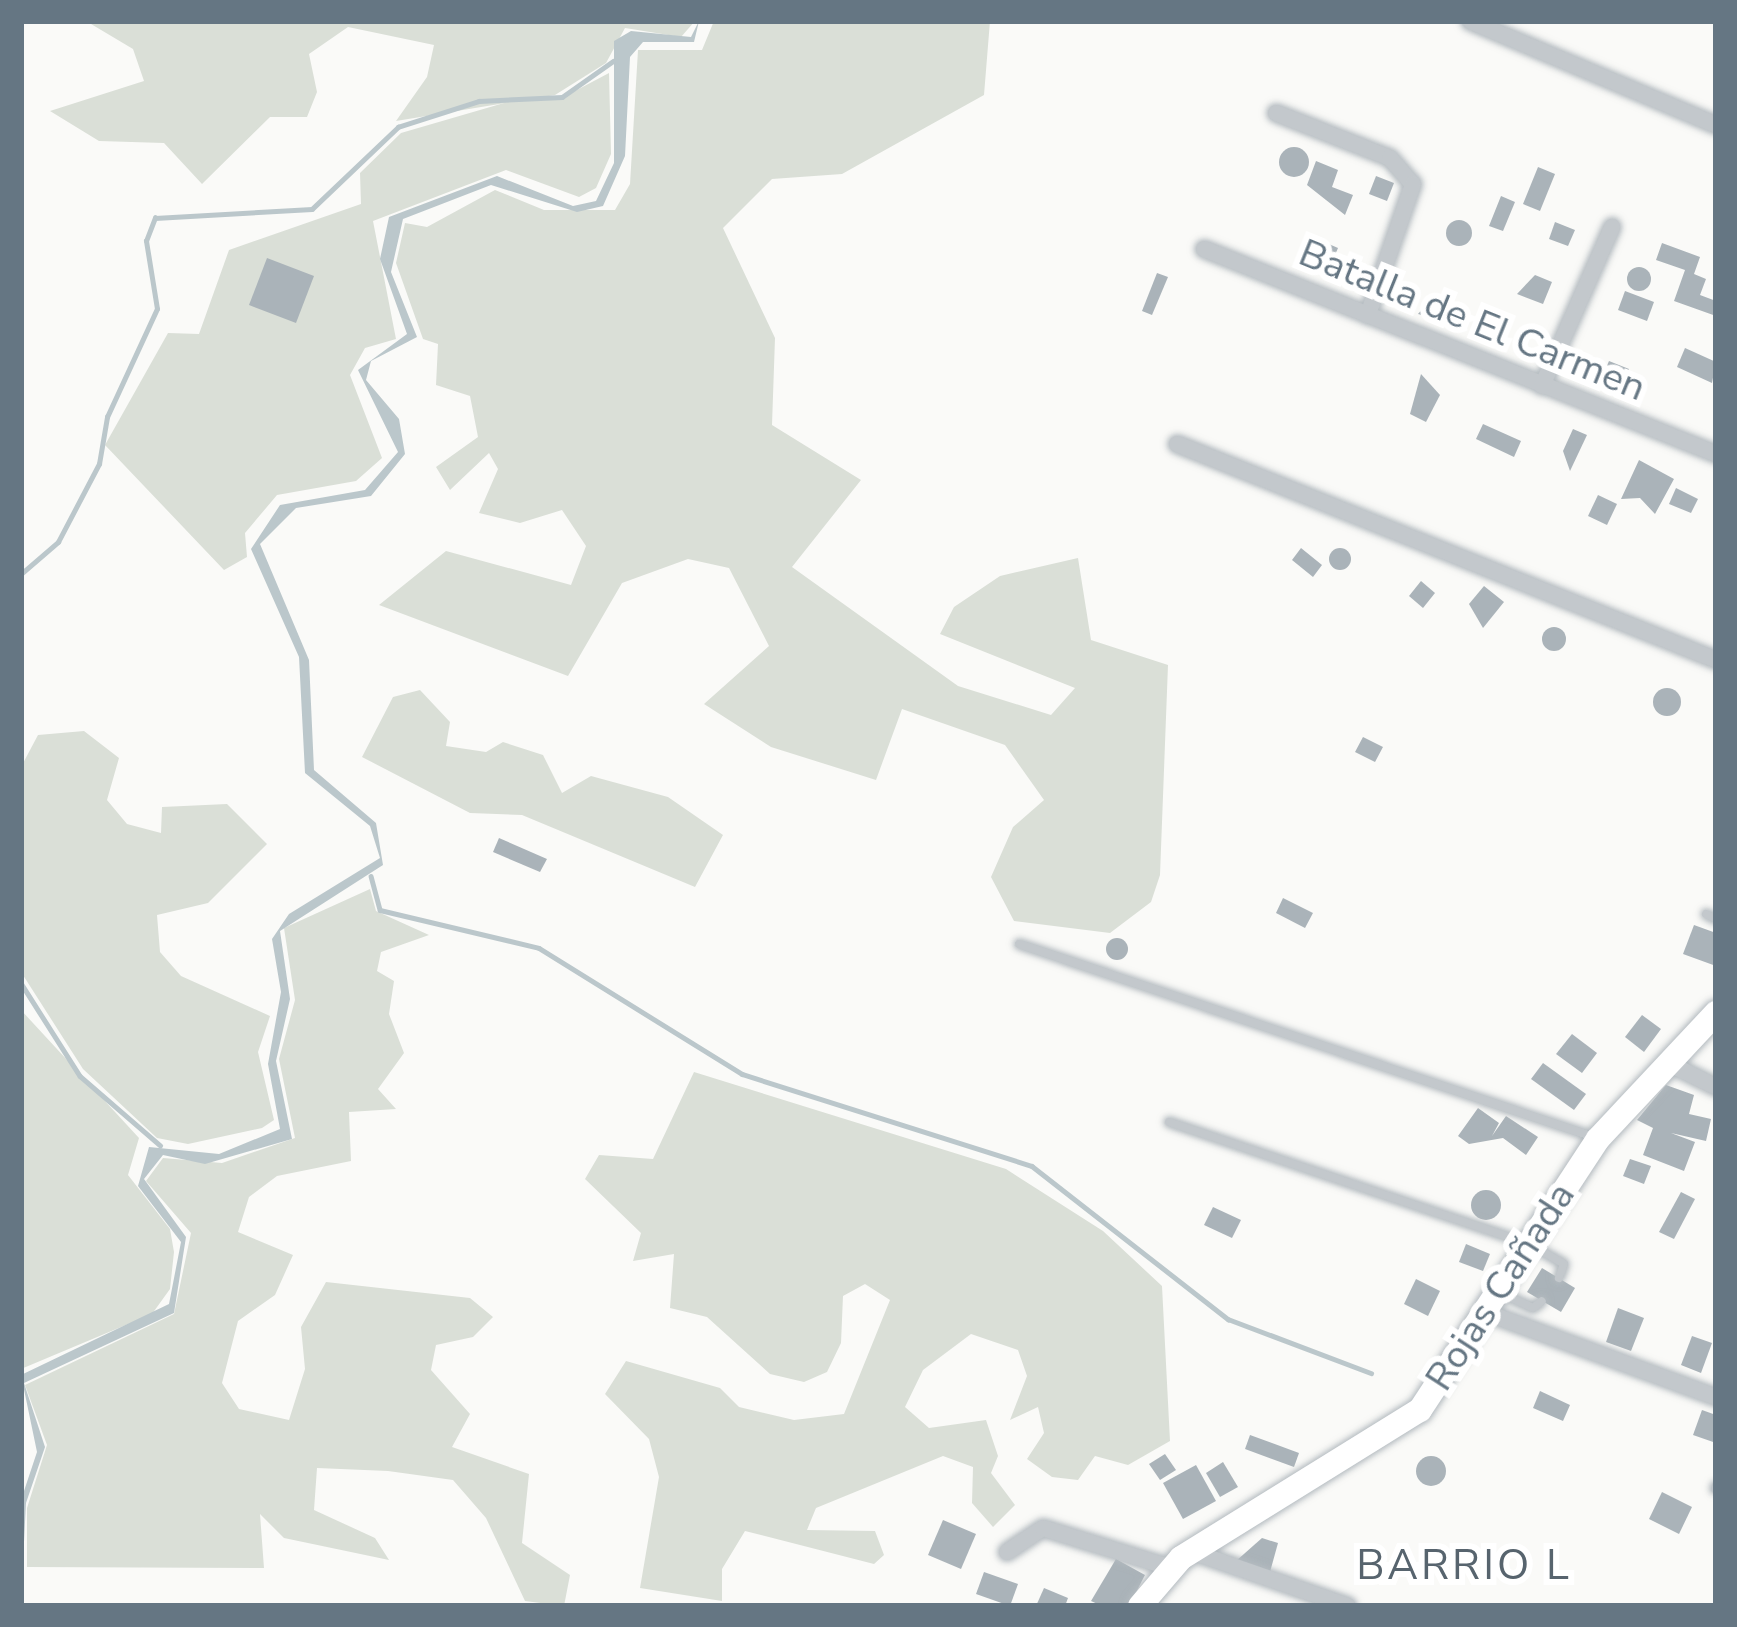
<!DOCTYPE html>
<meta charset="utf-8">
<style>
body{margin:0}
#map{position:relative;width:1737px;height:1627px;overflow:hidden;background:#fafaf8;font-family:"Nunito Sans",sans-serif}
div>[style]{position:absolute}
.green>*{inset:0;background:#dadfd7}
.water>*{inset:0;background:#bbc7cb}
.stream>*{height:4.5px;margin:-2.25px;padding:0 2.25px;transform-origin:2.25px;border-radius:2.25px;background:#bbc7cb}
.building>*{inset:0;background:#aab3b9}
.round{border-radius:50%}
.roads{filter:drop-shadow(0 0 3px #b3babf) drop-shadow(0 0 3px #b3babf)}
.service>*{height:8px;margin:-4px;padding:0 4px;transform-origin:4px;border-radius:4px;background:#c3c8cc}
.minor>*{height:16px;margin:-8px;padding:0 8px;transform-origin:8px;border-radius:8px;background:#c3c8cc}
.secondary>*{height:24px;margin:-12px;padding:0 12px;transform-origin:12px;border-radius:12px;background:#fff}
span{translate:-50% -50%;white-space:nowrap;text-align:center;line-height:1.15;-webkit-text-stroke:12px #fff;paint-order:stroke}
.street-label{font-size:39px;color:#657683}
.neighbourhood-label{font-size:42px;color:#57646e;letter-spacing:3px}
.frame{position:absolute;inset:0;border:24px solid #657683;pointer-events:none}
</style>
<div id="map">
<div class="green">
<i style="clip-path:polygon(86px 21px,695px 21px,681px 37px,625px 28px,606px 63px,555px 95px,396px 121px,427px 77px,434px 45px,348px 27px,309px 54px,317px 92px,307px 117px,270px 117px,202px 184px,164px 143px,99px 141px,50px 111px,144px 81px,133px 49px)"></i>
<i style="clip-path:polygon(714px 21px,990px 21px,984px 95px,842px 174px,772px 179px,723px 228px,775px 338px,772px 425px,861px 480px,792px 567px,958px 686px,1051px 715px,1075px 688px,940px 634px,954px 607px,1000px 576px,1078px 558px,1091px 640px,1168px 665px,1160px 875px,1151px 902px,1110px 933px,1014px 921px,991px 877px,1013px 827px,1044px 800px,1005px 745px,902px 709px,876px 780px,771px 747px,704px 704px,769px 646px,729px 568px,688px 559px,622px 583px,568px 676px,379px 605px,446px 551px,571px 585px,586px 546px,562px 510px,520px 523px,479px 513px,498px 469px,489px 453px,450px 490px,436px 467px,478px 437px,470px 396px,436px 385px,438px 344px,423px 339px,396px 263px,405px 223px,427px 227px,495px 190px,544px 210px,615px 210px,630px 184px,638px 50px,702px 50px)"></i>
<i style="clip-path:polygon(609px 73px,611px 154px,596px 188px,579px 197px,506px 170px,373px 221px,396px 339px,365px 348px,350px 375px,382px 458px,356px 481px,277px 495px,245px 533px,247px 557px,224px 570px,105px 445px,168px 333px,199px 334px,229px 250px,361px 204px,360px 173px,401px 133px,514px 100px,558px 100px)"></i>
<i style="clip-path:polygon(420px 690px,450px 722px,446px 746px,486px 752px,503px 742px,543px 755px,562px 793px,591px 776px,668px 797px,723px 835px,695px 887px,522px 815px,470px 813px,362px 757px,393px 697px)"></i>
<i style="clip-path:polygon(84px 731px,119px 758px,107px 800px,127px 824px,161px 833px,162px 807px,227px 804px,267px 844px,208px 903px,157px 915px,160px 952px,181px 976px,270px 1016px,258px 1052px,274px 1120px,262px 1128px,188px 1144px,157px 1138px,83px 1069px,21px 972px,21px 767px,38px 735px)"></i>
<i style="clip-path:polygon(370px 889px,376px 911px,429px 935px,381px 952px,377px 971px,394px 981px,389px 1014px,404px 1053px,378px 1089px,396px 1109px,349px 1112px,351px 1161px,277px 1176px,249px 1197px,238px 1232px,293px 1255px,275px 1295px,238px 1321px,222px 1383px,239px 1409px,289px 1420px,305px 1369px,301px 1327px,326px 1282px,470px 1298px,493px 1317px,473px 1337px,436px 1345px,431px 1370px,470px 1414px,452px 1447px,529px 1474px,522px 1543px,570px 1575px,564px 1606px,525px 1601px,486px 1518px,453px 1480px,388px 1471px,317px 1468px,314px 1510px,375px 1538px,389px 1560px,284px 1538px,260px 1514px,264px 1568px,27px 1567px,27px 1508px,47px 1445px,25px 1385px,174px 1314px,191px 1233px,146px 1181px,163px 1158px,222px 1163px,295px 1138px,279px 1059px,295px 1000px,284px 928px)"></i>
<i style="clip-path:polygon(21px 1010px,139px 1138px,128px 1175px,170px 1229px,174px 1252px,170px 1289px,152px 1314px,21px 1369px)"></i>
<i style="clip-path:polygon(694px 1072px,1006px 1169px,1103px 1231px,1162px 1286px,1170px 1441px,1128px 1465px,1095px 1456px,1078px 1480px,1052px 1477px,1027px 1459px,1044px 1433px,1038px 1407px,1010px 1420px,1027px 1376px,1018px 1350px,971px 1334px,923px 1370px,905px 1407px,929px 1428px,986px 1420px,998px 1456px,991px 1473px,1015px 1505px,993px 1527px,972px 1503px,973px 1467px,943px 1456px,816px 1508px,807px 1530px,875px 1531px,884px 1555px,874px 1564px,745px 1531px,722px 1569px,722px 1601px,640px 1588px,659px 1477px,649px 1439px,605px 1394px,626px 1361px,720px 1388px,739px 1407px,794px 1420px,844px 1414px,890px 1300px,865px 1284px,843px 1296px,841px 1343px,827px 1372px,804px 1382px,770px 1374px,707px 1317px,670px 1308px,674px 1254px,633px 1261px,641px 1233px,585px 1179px,599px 1155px,653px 1159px)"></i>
</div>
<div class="water">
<i style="clip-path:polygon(699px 21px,694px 42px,643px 42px,630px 57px,625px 156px,603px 206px,577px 212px,491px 185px,403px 219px,391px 272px,417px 337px,371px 361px,366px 380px,399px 419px,405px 454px,371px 496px,296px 508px,260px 544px,309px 660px,314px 770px,376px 823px,383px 865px,280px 931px,290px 999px,276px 1061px,292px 1139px,205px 1164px,163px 1155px,144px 1179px,186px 1237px,174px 1313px,24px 1383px,45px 1447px,26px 1503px,21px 1601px,21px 1500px,37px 1452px,21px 1375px,169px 1304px,181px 1242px,138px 1186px,149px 1147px,219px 1154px,280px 1129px,268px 1064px,281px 992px,272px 939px,289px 914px,380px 858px,370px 826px,305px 773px,299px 657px,251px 549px,280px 505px,365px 490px,398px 452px,358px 370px,407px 334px,380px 259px,389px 217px,497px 176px,573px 206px,596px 201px,614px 163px,614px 41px,631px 31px,691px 37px)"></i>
</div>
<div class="stream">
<i style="left:21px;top:574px;width:49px;rotate:-40.9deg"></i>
<i style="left:58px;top:542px;width:88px;rotate:-62.3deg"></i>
<i style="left:99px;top:464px;width:48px;rotate:-80.3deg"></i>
<i style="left:107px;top:417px;width:119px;rotate:-65.2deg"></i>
<i style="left:157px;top:309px;width:69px;rotate:-99.2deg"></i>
<i style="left:146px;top:241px;width:25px;rotate:-69deg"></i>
<i style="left:155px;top:218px;width:157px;rotate:-3.3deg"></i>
<i style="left:312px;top:209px;width:119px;rotate:-43.6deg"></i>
<i style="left:398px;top:127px;width:85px;rotate:-17.8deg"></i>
<i style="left:479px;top:101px;width:83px;rotate:-2.8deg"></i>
<i style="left:562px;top:97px;width:62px;rotate:-35.2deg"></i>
<i style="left:371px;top:876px;width:35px;rotate:75deg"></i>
<i style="left:380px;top:910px;width:163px;rotate:13.4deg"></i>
<i style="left:539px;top:948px;width:239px;rotate:31.8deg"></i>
<i style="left:742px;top:1074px;width:304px;rotate:17.6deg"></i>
<i style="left:1032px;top:1166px;width:249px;rotate:38deg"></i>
<i style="left:1228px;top:1319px;width:153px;rotate:20.7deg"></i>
<i style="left:21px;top:983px;width:110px;rotate:57.6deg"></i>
<i style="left:80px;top:1076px;width:106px;rotate:40.8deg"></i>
</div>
<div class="building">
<i class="round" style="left:1279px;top:147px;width:30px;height:30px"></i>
<i style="clip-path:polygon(1316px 161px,1338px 170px,1332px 187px,1353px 195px,1345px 215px,1307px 185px)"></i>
<i style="clip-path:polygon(1538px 167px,1555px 174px,1540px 211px,1523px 204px)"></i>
<i style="clip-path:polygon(1376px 176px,1394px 183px,1387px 201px,1369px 194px)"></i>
<i style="clip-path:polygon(1501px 196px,1515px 202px,1503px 231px,1489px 226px)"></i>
<i class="round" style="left:1446px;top:220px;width:26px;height:26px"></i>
<i style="clip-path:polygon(1555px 222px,1575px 230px,1568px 246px,1549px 239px)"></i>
<i style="clip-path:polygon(1322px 241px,1338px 248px,1328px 272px,1312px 265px)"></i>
<i style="clip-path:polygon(1662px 243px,1700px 257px,1694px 274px,1706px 279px,1700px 295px,1716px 301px,1716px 316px,1674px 301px,1685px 270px,1656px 260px)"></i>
<i style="clip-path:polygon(267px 258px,314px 276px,296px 323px,249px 305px)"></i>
<i style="clip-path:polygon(1334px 266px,1359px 276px,1354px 289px,1328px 279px)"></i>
<i class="round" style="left:1627px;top:267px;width:24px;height:24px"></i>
<i style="clip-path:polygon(1157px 273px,1168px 277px,1152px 315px,1142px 311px)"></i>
<i style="clip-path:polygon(1535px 275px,1552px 282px,1543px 304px,1517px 294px)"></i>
<i style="clip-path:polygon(1625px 291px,1654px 302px,1647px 321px,1618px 310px)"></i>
<i style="clip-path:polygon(1434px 295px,1456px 312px,1448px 322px,1418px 314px)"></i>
<i style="clip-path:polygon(1685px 348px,1716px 362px,1712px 383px,1677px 367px)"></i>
<i style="clip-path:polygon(1609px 361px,1629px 369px,1620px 391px,1600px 382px)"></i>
<i style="clip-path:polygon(1421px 374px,1440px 395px,1426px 422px,1410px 414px)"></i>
<i style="clip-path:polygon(1483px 424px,1521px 441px,1514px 457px,1476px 439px)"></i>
<i style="clip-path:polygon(1573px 429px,1587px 435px,1570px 471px,1563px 451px)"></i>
<i style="clip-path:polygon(1639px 460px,1674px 479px,1655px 514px,1640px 498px,1621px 499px)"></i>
<i style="clip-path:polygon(1676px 488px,1698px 499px,1691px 513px,1669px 504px)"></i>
<i style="clip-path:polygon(1598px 495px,1617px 504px,1607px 525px,1588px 516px)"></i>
<i class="round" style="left:1329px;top:548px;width:22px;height:22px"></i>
<i style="clip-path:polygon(1301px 548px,1322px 565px,1313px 577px,1292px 560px)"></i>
<i style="clip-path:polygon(1421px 581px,1435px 593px,1423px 608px,1409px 596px)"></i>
<i style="clip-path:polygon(1484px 586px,1504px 602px,1483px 628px,1469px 604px)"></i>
<i class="round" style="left:1542px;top:627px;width:24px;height:24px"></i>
<i class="round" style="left:1653px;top:688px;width:28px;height:28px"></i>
<i style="clip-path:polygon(1363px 737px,1383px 747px,1375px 762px,1355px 752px)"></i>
<i style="clip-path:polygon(499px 838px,547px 859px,540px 872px,493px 852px)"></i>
<i style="clip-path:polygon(1283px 898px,1313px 913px,1305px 928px,1276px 913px)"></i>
<i style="clip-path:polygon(1694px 925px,1716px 933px,1716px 966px,1683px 954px)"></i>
<i class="round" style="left:1106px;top:938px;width:22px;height:22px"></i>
<i style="clip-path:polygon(1642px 1015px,1661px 1029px,1644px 1052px,1625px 1037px)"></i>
<i style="clip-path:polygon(1572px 1034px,1597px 1053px,1582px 1073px,1556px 1054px)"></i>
<i style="clip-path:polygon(1543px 1063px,1586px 1094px,1574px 1110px,1531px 1079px)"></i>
<i style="clip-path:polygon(1666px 1085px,1694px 1095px,1689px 1114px,1711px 1119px,1706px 1141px,1671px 1133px,1695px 1142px,1684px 1171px,1643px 1155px,1653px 1128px,1637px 1120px)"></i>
<i style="clip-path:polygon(1478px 1108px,1499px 1123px,1492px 1136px,1506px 1116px,1538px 1137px,1526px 1155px,1503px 1138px,1469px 1144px,1458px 1136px)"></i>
<i style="clip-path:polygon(1630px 1159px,1651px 1166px,1644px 1184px,1623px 1176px)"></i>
<i class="round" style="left:1471px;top:1190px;width:30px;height:30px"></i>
<i style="clip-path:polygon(1681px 1192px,1695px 1199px,1674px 1239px,1659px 1232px)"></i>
<i style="clip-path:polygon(1213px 1207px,1241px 1220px,1232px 1238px,1204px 1225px)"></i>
<i style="clip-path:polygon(1466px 1244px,1490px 1254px,1483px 1271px,1459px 1262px)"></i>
<i style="clip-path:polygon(1542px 1268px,1575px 1288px,1561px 1312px,1527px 1292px)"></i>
<i style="clip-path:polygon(1416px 1279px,1440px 1291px,1428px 1316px,1404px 1304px)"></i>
<i style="clip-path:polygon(1618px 1308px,1644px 1318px,1631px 1351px,1606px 1342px)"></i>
<i style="clip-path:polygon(1692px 1336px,1712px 1343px,1701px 1373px,1681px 1365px)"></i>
<i style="clip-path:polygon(1540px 1391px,1570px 1405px,1563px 1421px,1533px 1408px)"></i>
<i style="clip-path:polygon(1702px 1410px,1716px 1415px,1716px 1443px,1693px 1435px)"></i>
<i style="clip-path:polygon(1250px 1435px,1299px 1453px,1294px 1467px,1245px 1449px)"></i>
<i style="clip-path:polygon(1165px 1454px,1176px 1470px,1160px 1480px,1149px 1464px)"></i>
<i class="round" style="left:1416px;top:1456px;width:30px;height:30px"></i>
<i style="clip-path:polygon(1223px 1462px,1238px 1487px,1220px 1497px,1206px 1473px)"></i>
<i style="clip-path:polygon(1196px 1465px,1216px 1501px,1183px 1519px,1163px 1483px)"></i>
<i style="clip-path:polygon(1662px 1492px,1692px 1507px,1679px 1534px,1649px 1519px)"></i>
<i style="clip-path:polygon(943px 1520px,976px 1534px,961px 1569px,928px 1555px)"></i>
<i style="clip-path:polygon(1262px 1538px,1278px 1543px,1270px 1572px,1236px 1561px)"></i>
<i style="clip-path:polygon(1116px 1559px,1145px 1575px,1129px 1606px,1102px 1606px,1091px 1601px)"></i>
<i style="clip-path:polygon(984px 1572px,1018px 1584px,1010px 1606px,976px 1594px)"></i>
<i style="clip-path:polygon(1044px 1588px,1068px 1598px,1065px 1606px,1036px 1606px)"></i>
</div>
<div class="roads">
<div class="service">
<i style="left:1706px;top:914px;width:11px;rotate:27deg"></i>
<i style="left:1019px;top:944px;width:603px;rotate:18.56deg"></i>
<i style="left:1169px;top:1122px;width:380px;rotate:18.7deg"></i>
<i style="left:1529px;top:1244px;width:40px;rotate:29.7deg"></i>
<i style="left:1564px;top:1264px;width:15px;rotate:110deg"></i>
<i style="left:1503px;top:1294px;width:33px;rotate:25deg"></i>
<i style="left:1533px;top:1308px;width:11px;rotate:-38deg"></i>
<i style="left:1715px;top:1489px;width:3px;rotate:-72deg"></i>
</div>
<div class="minor">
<i style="left:1470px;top:21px;width:267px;rotate:22.9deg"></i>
<i style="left:1276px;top:113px;width:123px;rotate:21.5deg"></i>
<i style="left:1390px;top:158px;width:35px;rotate:49deg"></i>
<i style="left:1413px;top:184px;width:139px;rotate:109deg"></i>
<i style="left:1204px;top:249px;width:552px;rotate:21.82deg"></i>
<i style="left:1542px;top:386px;width:174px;rotate:-66.2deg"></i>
<i style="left:1177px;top:444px;width:581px;rotate:21.84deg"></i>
<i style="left:1668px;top:1063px;width:54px;rotate:26.6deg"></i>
<i style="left:1490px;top:1314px;width:241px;rotate:20.2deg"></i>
<i style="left:1007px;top:1552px;width:43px;rotate:-33.7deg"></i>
<i style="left:1043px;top:1528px;width:132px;rotate:17.2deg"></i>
<i style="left:1193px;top:1552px;width:164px;rotate:19.2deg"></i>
</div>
<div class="secondary">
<i style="left:1140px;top:1606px;width:63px;rotate:-49.5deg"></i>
<i style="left:1181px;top:1558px;width:281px;rotate:-31.8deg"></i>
<i style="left:1420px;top:1410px;width:324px;rotate:-56.7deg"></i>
<i style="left:1598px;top:1139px;width:173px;rotate:-46.9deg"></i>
</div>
</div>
<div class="street-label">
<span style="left:1472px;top:321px;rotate:22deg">Batalla de El Carmen</span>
<span style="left:1501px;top:1287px;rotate:-57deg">Rojas Cañada</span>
</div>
<div class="neighbourhood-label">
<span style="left:1464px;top:1566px">BARRIO L</span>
</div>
<div class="frame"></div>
</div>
